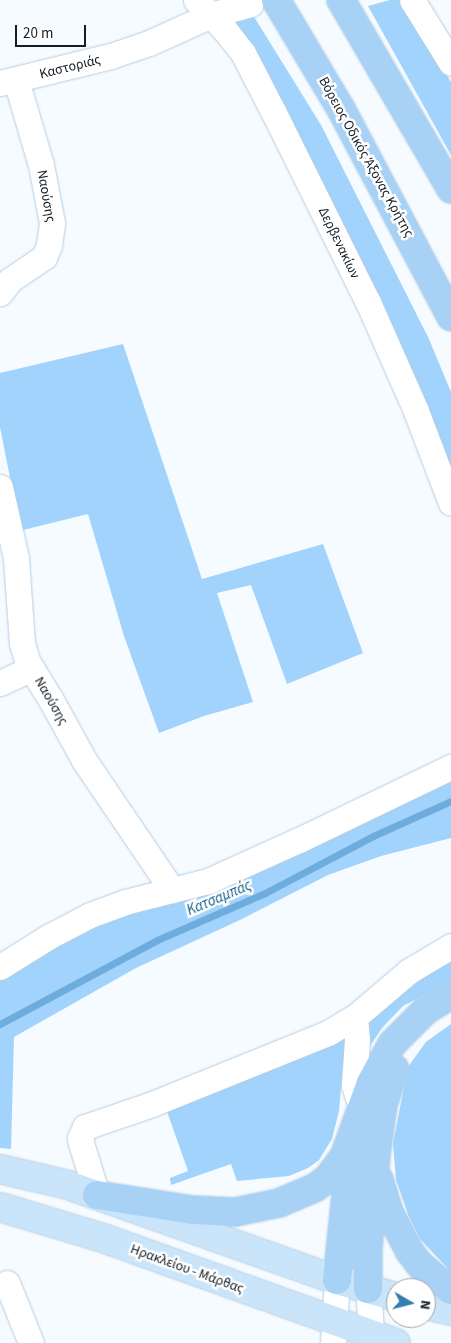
<!DOCTYPE html>
<meta charset="utf-8">
<style>
body{margin:0}
#map{position:relative;width:451px;height:1343px;overflow:hidden;background:#f6fbff;font-family:"Source Sans 3",sans-serif}
div>[style]{position:absolute}
.green>*{inset:0;background:#a1d3fc}
.stream>*{height:7px;margin:-3.5px;padding:0 3.5px;transform-origin:3.5px;border-radius:3.5px;background:#6eacdd}
.roads{filter:drop-shadow(0 0 1px #b5cee3) drop-shadow(0 0 1px #b5cee3)}
.minor>*{height:25px;margin:-12.5px;padding:0 12.5px;transform-origin:12.5px;border-radius:12.5px;background:#fff}
.major>*{height:28px;margin:-14px;padding:0 14px;transform-origin:14px;border-radius:14px;background:#cae4f9}
.highway>*{height:28px;margin:-14px;padding:0 14px;transform-origin:14px;border-radius:14px;background:#a7d2f5}
span{translate:-50% -50%;white-space:nowrap;text-align:center;line-height:1.15;-webkit-text-stroke:5px #fff;paint-order:stroke}
.street-label{font-size:14px;color:#141d24}
.water-label{font-size:15px;color:#0e5886;font-style:italic}
.north{position:absolute;left:386px;top:1278px;width:50px;height:50px;box-sizing:border-box;background:#fff;border:1px solid #a1a5a7;border-radius:50%;rotate:98deg;font-size:14px;font-weight:700;line-height:20px;text-align:center;color:#141d24}
.north::after{content:'';display:block;margin:auto;width:18px;height:22px;background:#357eb2;clip-path:polygon(50% 0,100% 100%,50% 72%,0 100%)}
.scale{position:absolute;left:15px;top:25px;width:71px;height:22px;box-sizing:border-box;border:2px solid #141d24;border-top:0;padding-left:6px;font-size:15px;line-height:18px;white-space:nowrap;color:#141d24;-webkit-text-stroke:4px #fff;paint-order:stroke}
</style>
<div id="map">
<div class="green">
<i style="clip-path:polygon(390px 0,402px 0,451px 82px,451px 155px,368px 6px)"></i>
<i style="clip-path:polygon(251px 12px,321px 125px,429px 339px,451px 392px,451px 489px,247px 54px,235px 19px)"></i>
<i style="clip-path:polygon(123px 344px,202px 579px,323px 544px,363px 653px,287px 684px,251px 585px,217px 593px,253px 702px,204px 716px,159px 733px,124px 636px,88px 514px,15px 532px,11px 483px,0 427px,0 373px)"></i>
<i style="clip-path:polygon(451px 773px,451px 838px,381px 856px,328px 875px,242px 919px,136px 968px,14px 1037px,11px 1149px,0 1148px,0 972px,62px 934px)"></i>
<i style="clip-path:polygon(451px 951px,451px 981px,403px 1006px,382px 1028px,362px 1058px,364px 1022px)"></i>
<i style="clip-path:polygon(451px 1024px,451px 1272px,420px 1239px,409px 1217px,396px 1180px,393px 1143px,408px 1067px,426px 1042px)"></i>
<i style="clip-path:polygon(346px 1032px,339px 1111px,332px 1139px,319px 1160px,308px 1168px,289px 1176px,237px 1181px,231px 1164px,171px 1185px,170px 1178px,188px 1171px,164px 1103px)"></i>
</div>
<div class="stream">
<i style="left:0;top:1024px;width:178px;rotate:-28.1deg"></i>
<i style="left:157px;top:940px;width:118px;rotate:-23.5deg"></i>
<i style="left:265px;top:893px;width:122px;rotate:-27.8deg"></i>
<i style="left:373px;top:836px;width:85px;rotate:-24.2deg"></i>
</div>
<div class="roads">
<div class="minor">
<i style="left:196px;top:0;width:42px;rotate:46deg"></i>
<i style="left:225px;top:30px;width:29px;rotate:52deg"></i>
<i style="left:243px;top:53px;width:68px;rotate:62.7deg"></i>
<i style="left:274px;top:113px;width:211px;rotate:63.6deg"></i>
<i style="left:368px;top:302px;width:119px;rotate:66.2deg"></i>
<i style="left:416px;top:411px;width:98px;rotate:69.2deg"></i>
<i style="left:412px;top:0;width:74px;rotate:58.2deg"></i>
<i style="left:0;top:83px;width:114px;rotate:-13.7deg"></i>
<i style="left:111px;top:56px;width:40px;rotate:-18.9deg"></i>
<i style="left:149px;top:43px;width:68px;rotate:-24.3deg"></i>
<i style="left:211px;top:15px;width:41px;rotate:-15.4deg"></i>
<i style="left:0;top:293px;width:16px;rotate:-52deg"></i>
<i style="left:10px;top:280px;width:41px;rotate:-34.1deg"></i>
<i style="left:44px;top:257px;width:13px;rotate:-67deg"></i>
<i style="left:49px;top:245px;width:22px;rotate:-82deg"></i>
<i style="left:52px;top:223px;width:59px;rotate:-100.7deg"></i>
<i style="left:41px;top:165px;width:89px;rotate:-106.4deg"></i>
<i style="left:0;top:487px;width:73px;rotate:77.3deg"></i>
<i style="left:16px;top:558px;width:85px;rotate:86deg"></i>
<i style="left:22px;top:643px;width:19px;rotate:74deg"></i>
<i style="left:27px;top:661px;width:46px;rotate:58.4deg"></i>
<i style="left:51px;top:700px;width:68px;rotate:61.2deg"></i>
<i style="left:84px;top:760px;width:157px;rotate:55.9deg"></i>
<i style="left:0;top:683px;width:35px;rotate:-25deg"></i>
<i style="left:0;top:967px;width:57px;rotate:-32deg"></i>
<i style="left:48px;top:937px;width:47px;rotate:-27.6deg"></i>
<i style="left:90px;top:915px;width:37px;rotate:-20deg"></i>
<i style="left:125px;top:902px;width:86px;rotate:-14.2deg"></i>
<i style="left:208px;top:881px;width:100px;rotate:-24.3deg"></i>
<i style="left:299px;top:840px;width:169px;rotate:-25.7deg"></i>
<i style="left:355px;top:1017px;width:22px;rotate:85deg"></i>
<i style="left:357px;top:1039px;width:46px;rotate:93.7deg"></i>
<i style="left:354px;top:1085px;width:23px;rotate:72deg"></i>
<i style="left:97px;top:1195px;width:54px;rotate:-107.1deg"></i>
<i style="left:81px;top:1143px;width:5px;rotate:-101deg"></i>
<i style="left:80px;top:1138px;width:12px;rotate:-66deg"></i>
<i style="left:85px;top:1127px;width:71px;rotate:-18.9deg"></i>
<i style="left:152px;top:1104px;width:190px;rotate:-22deg"></i>
<i style="left:328px;top:1033px;width:31px;rotate:-31deg"></i>
<i style="left:355px;top:1017px;width:71px;rotate:-40.4deg"></i>
<i style="left:409px;top:971px;width:49px;rotate:-30.8deg"></i>
<i style="left:7px;top:1283px;width:65px;rotate:68.2deg"></i>
<i style="left:368px;top:1289px;width:54px;rotate:85.8deg"></i>
<i style="left:333px;top:1343px;width:63px;rotate:-86.4deg"></i>
</div>
<div class="major">
<i style="left:0;top:1169px;width:70px;rotate:13.2deg"></i>
<i style="left:68px;top:1185px;width:285px;rotate:19.5deg"></i>
<i style="left:337px;top:1280px;width:61px;rotate:16.1deg"></i>
<i style="left:0;top:1207px;width:108px;rotate:16.8deg"></i>
<i style="left:103px;top:1238px;width:311px;rotate:19.7deg"></i>
<i style="left:426px;top:1305px;width:26px;rotate:13deg"></i>
</div>
<div class="highway">
<i style="left:276px;top:0;width:127px;rotate:59.2deg"></i>
<i style="left:341px;top:109px;width:235px;rotate:62.1deg"></i>
<i style="left:341px;top:0;width:219px;rotate:59.8deg"></i>
<i style="left:379px;top:1179px;width:34px;rotate:73deg"></i>
<i style="left:389px;top:1212px;width:45px;rotate:62.3deg"></i>
<i style="left:410px;top:1252px;width:18px;rotate:52deg"></i>
<i style="left:421px;top:1266px;width:38px;rotate:39deg"></i>
<i style="left:97px;top:1195px;width:97px;rotate:8.9deg"></i>
<i style="left:193px;top:1210px;width:42px;rotate:2.7deg"></i>
<i style="left:235px;top:1212px;width:45px;rotate:-11.6deg"></i>
<i style="left:279px;top:1203px;width:39px;rotate:-23deg"></i>
<i style="left:315px;top:1188px;width:16px;rotate:-38deg"></i>
<i style="left:328px;top:1178px;width:26px;rotate:-53deg"></i>
<i style="left:344px;top:1157px;width:79px;rotate:-70deg"></i>
<i style="left:371px;top:1083px;width:44px;rotate:-61.7deg"></i>
<i style="left:392px;top:1044px;width:47px;rotate:-45deg"></i>
<i style="left:425px;top:1011px;width:31px;rotate:-32deg"></i>
<i style="left:337px;top:1280px;width:131px;rotate:-83.9deg"></i>
<i style="left:368px;top:1289px;width:40px;rotate:-90deg"></i>
<i style="left:368px;top:1249px;width:94px;rotate:-85.1deg"></i>
<i style="left:376px;top:1155px;width:50px;rotate:-82deg"></i>
<i style="left:383px;top:1105px;width:38px;rotate:-72deg"></i>
</div>
</div>
<div class="street-label">
<span style="left:70px;top:67px;rotate:-14deg">Καστοριάς</span>
<span style="left:366px;top:157px;rotate:61deg">Βόρειος Οδικός Άξονας Κρήτης</span>
<span style="left:46px;top:196px;rotate:80deg">Ναούσης</span>
<span style="left:339px;top:243px;rotate:64deg">Δερβενακίων</span>
<span style="left:51px;top:701px;rotate:60deg">Ναούσης</span>
<span style="left:187px;top:1269px;rotate:20deg">Ηρακλείου - Μάρθας</span>
</div>
<div class="water-label">
<span style="left:219px;top:898px;rotate:-23deg">Κατσαμπάς</span>
</div>
<div class="north">N</div>
<div class="scale">20 m</div>
</div>
